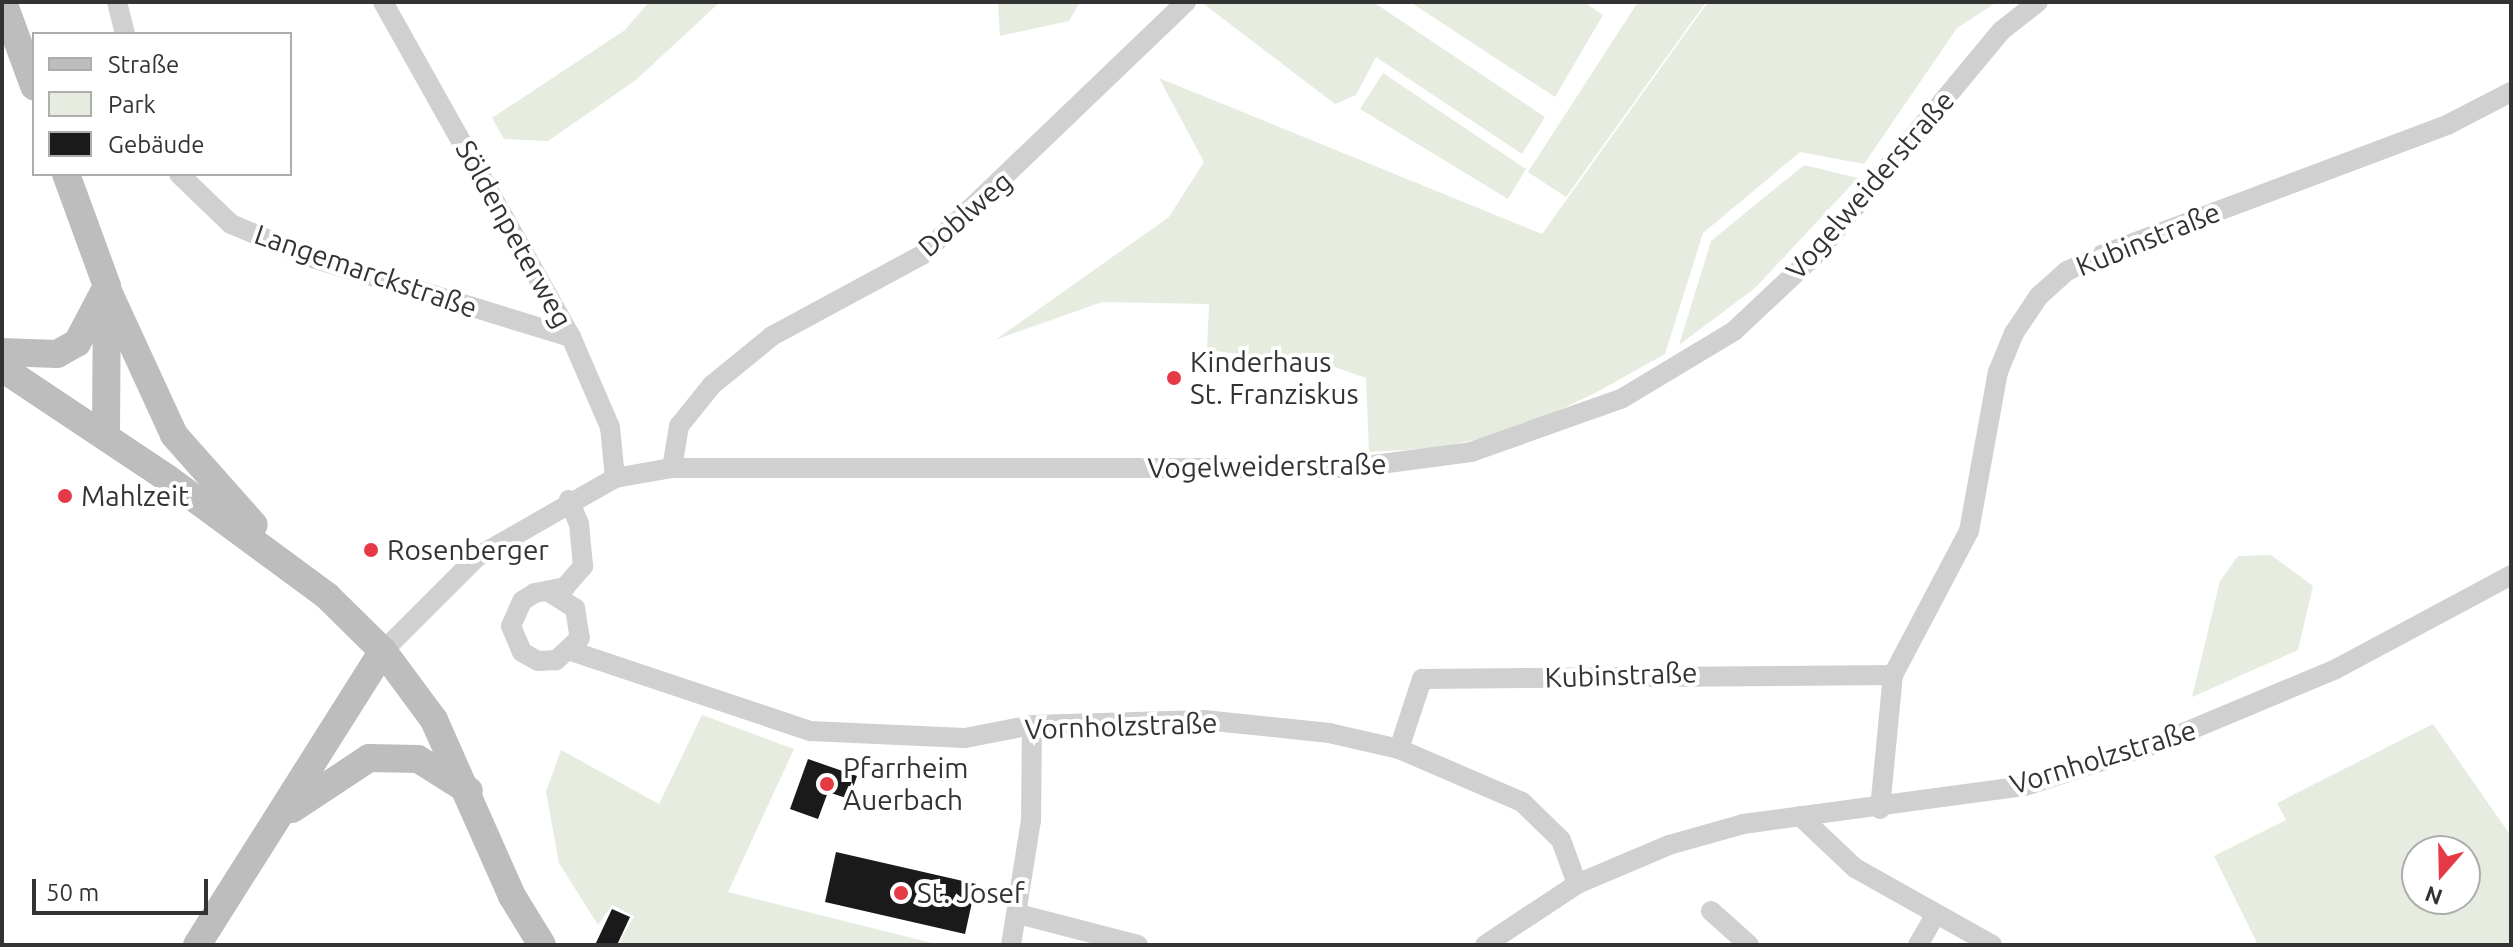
<!DOCTYPE html>
<meta charset="utf-8">
<style>
body{margin:0}
#map{position:relative;width:2513px;height:947px;overflow:hidden;background:#fff;font-family:Ubuntu,sans-serif}
div>[style]{position:absolute}
.green>*{inset:0;background:#e6ecdf}
.building>*{inset:0;background:#1a1a1a}
.street>*{height:20px;margin:-10px;padding:0 10px;transform-origin:10px;border-radius:10px;background:#d0d0d0}
.secondary>*{height:28px;margin:-14px;padding:0 14px;transform-origin:14px;border-radius:14px;background:#bdbdbd}
.dots>*{width:22px;height:22px;translate:-50% -50%;box-sizing:border-box;border:4px solid #fff;border-radius:50%}
span{translate:-50% -50%;white-space:nowrap;text-align:center;line-height:1.15;-webkit-text-stroke:8px #fff;paint-order:stroke}
.street-label{font-size:28px;color:#333}
.poi-label{font-size:28px;color:#333}
.left{translate:0 -50%;text-align:left}
.frame{position:absolute;inset:0;border:4px solid #333;pointer-events:none}
.legend{position:absolute;left:32px;top:32px;width:260px;height:144px;box-sizing:border-box;background:#fff;border:2px solid #adadad;margin:0;padding:10px 14px;list-style:none;font-size:24px;color:#333}
.legend li{display:flex;align-items:center;gap:16px;height:40px}
.legend b{width:40px;border:2px solid #adadad}
.north{position:absolute;left:2401px;top:835px;width:80px;height:80px;box-sizing:border-box;background:#fff;border:2px solid #adadad;border-radius:50%;rotate:200deg;font-size:22px;font-weight:700;line-height:32px;text-align:center;color:#333}
.north::after{content:'';display:block;margin:auto;width:28px;height:36px;background:#e63946;clip-path:polygon(50% 0,100% 100%,50% 72%,0 100%)}
.scale{position:absolute;left:32px;top:879px;width:176px;height:36px;box-sizing:border-box;border:4px solid #333;border-top:0;padding-left:10px;font-size:24px;line-height:28px;white-space:nowrap;color:#333;-webkit-text-stroke:6px #fff;paint-order:stroke}
</style>
<div id="map">
<div class="green">
<i style="clip-path:polygon(649px 2px,720px 2px,636px 80px,548px 141px,504px 139px,492px 118px,625px 30px)"></i>
<i style="clip-path:polygon(998px 2px,1080px 2px,1069px 21px,1000px 36px)"></i>
<i style="clip-path:polygon(1201px 2px,1373px 2px,1545px 117px,1522px 154px,1376px 57px,1356px 95px,1335px 104px)"></i>
<i style="clip-path:polygon(1410px 2px,1584px 2px,1603px 15px,1555px 97px)"></i>
<i style="clip-path:polygon(1638px 2px,1706px 2px,1566px 197px,1528px 172px)"></i>
<i style="clip-path:polygon(1708px 2px,1997px 2px,1957px 28px,1864px 164px,1800px 152px,1703px 233px,1665px 354px,1597px 392px,1515px 431px,1437px 448px,1369px 452px,1366px 378px,1332px 366px,1207px 350px,1209px 304px,1102px 302px,995px 340px,1169px 217px,1204px 162px,1159px 78px,1542px 234px)"></i>
<i style="clip-path:polygon(1383px 73px,1526px 169px,1508px 199px,1360px 109px)"></i>
<i style="clip-path:polygon(1804px 165px,1858px 178px,1755px 288px,1679px 345px,1711px 241px)"></i>
<i style="clip-path:polygon(2271px 555px,2313px 586px,2298px 650px,2192px 697px,2220px 581px,2238px 556px)"></i>
<i style="clip-path:polygon(702px 715px,794px 749px,728px 892px,940px 945px,618px 945px,634px 916px,612px 905px,598px 925px,559px 863px,546px 792px,561px 750px,659px 804px)"></i>
<i style="clip-path:polygon(evenodd,2433px 724px,2511px 836px,2511px 945px,2258px 945px,2214px 856px,2286px 820px,2277px 803px,2433px 724px,2417px 851px,2465px 851px,2465px 899px,2417px 899px,2417px 851px)"></i>
</div>
<div class="building">
<i style="clip-path:polygon(808px 759px,857px 776px,849px 799px,828px 792px,818px 819px,790px 809px)"></i>
<i style="clip-path:polygon(836px 852px,976px 884px,965px 934px,825px 902px)"></i>
<i style="clip-path:polygon(612px 909px,630px 917px,617px 945px,595px 945px)"></i>
</div>
<div class="street">
<i style="left:117px;top:2px;width:33px;rotate:76deg"></i>
<i style="left:383px;top:2px;width:384px;rotate:60.7deg"></i>
<i style="left:571px;top:337px;width:98px;rotate:66.6deg"></i>
<i style="left:610px;top:427px;width:51px;rotate:84.4deg"></i>
<i style="left:179px;top:174px;width:72px;rotate:43.9deg"></i>
<i style="left:231px;top:224px;width:88px;rotate:22.8deg"></i>
<i style="left:312px;top:258px;width:271px;rotate:17deg"></i>
<i style="left:672px;top:468px;width:43px;rotate:-80.5deg"></i>
<i style="left:679px;top:426px;width:53px;rotate:-51.2deg"></i>
<i style="left:712px;top:385px;width:77px;rotate:-39.2deg"></i>
<i style="left:772px;top:336px;width:170px;rotate:-28.4deg"></i>
<i style="left:922px;top:255px;width:366px;rotate:-43.8deg"></i>
<i style="left:549px;top:592px;width:31px;rotate:32deg"></i>
<i style="left:575px;top:608px;width:30px;rotate:81deg"></i>
<i style="left:580px;top:638px;width:33px;rotate:137deg"></i>
<i style="left:556px;top:660px;width:18px;rotate:177deg"></i>
<i style="left:538px;top:661px;width:18px;rotate:-151deg"></i>
<i style="left:522px;top:652px;width:28px;rotate:-113deg"></i>
<i style="left:511px;top:626px;width:27px;rotate:-66deg"></i>
<i style="left:522px;top:601px;width:15px;rotate:-32deg"></i>
<i style="left:535px;top:593px;width:31px;rotate:-11deg"></i>
<i style="left:565px;top:587px;width:28px;rotate:-49deg"></i>
<i style="left:583px;top:566px;width:42px;rotate:-95.4deg"></i>
<i style="left:579px;top:524px;width:26px;rotate:-113deg"></i>
<i style="left:383px;top:651px;width:133px;rotate:-45deg"></i>
<i style="left:477px;top:557px;width:159px;rotate:-29.8deg"></i>
<i style="left:615px;top:478px;width:58px;rotate:-10deg"></i>
<i style="left:672px;top:468px;width:678px"></i>
<i style="left:1350px;top:468px;width:122px;rotate:-7.5deg"></i>
<i style="left:1471px;top:452px;width:159px;rotate:-19.5deg"></i>
<i style="left:1621px;top:399px;width:132px;rotate:-31deg"></i>
<i style="left:1734px;top:331px;width:112px;rotate:-43.2deg"></i>
<i style="left:1816px;top:254px;width:290px;rotate:-50.3deg"></i>
<i style="left:2001px;top:31px;width:47px;rotate:-38.1deg"></i>
<i style="left:571px;top:651px;width:252px;rotate:18.5deg"></i>
<i style="left:810px;top:731px;width:155px;rotate:2.6deg"></i>
<i style="left:965px;top:738px;width:68px;rotate:-11deg"></i>
<i style="left:1032px;top:725px;width:172px;rotate:-1.7deg"></i>
<i style="left:1204px;top:720px;width:126px;rotate:5.9deg"></i>
<i style="left:1329px;top:733px;width:72px;rotate:12.9deg"></i>
<i style="left:1399px;top:749px;width:134px;rotate:23.3deg"></i>
<i style="left:1522px;top:802px;width:54px;rotate:44.3deg"></i>
<i style="left:1561px;top:840px;width:47px;rotate:70deg"></i>
<i style="left:1399px;top:749px;width:74px;rotate:-71.8deg"></i>
<i style="left:1422px;top:679px;width:471px;rotate:-0.5deg"></i>
<i style="left:1893px;top:675px;width:163px;rotate:-62.2deg"></i>
<i style="left:1969px;top:531px;width:162px;rotate:-79.7deg"></i>
<i style="left:1998px;top:372px;width:42px;rotate:-67.7deg"></i>
<i style="left:2014px;top:333px;width:45px;rotate:-56deg"></i>
<i style="left:2039px;top:296px;width:38px;rotate:-42deg"></i>
<i style="left:2067px;top:271px;width:38px;rotate:-25deg"></i>
<i style="left:2101px;top:255px;width:370px;rotate:-20.6deg"></i>
<i style="left:2447px;top:125px;width:72px;rotate:-27.3deg"></i>
<i style="left:1880px;top:809px;width:135px;rotate:-84.5deg"></i>
<i style="left:1800px;top:816px;width:76px;rotate:43.4deg"></i>
<i style="left:1855px;top:868px;width:157px;rotate:29.3deg"></i>
<i style="left:1711px;top:911px;width:51px;rotate:41.8deg"></i>
<i style="left:1018px;top:914px;width:124px;rotate:14.5deg"></i>
<i style="left:1011px;top:945px;width:127px;rotate:-80.9deg"></i>
<i style="left:1031px;top:820px;width:95px;rotate:-89.4deg"></i>
<i style="left:1485px;top:945px;width:110px;rotate:-33.5deg"></i>
<i style="left:1577px;top:884px;width:100px;rotate:-23deg"></i>
<i style="left:1669px;top:845px;width:77px;rotate:-15.8deg"></i>
<i style="left:1743px;top:824px;width:285px;rotate:-7.7deg"></i>
<i style="left:2025px;top:786px;width:146px;rotate:-17.9deg"></i>
<i style="left:2164px;top:741px;width:186px;rotate:-22.7deg"></i>
<i style="left:2336px;top:669px;width:199px;rotate:-28.2deg"></i>
<i style="left:1918px;top:945px;width:34px;rotate:-60deg"></i>
</div>
<div class="secondary">
<i style="left:3px;top:2px;width:90px;rotate:69.7deg"></i>
<i style="left:66px;top:174px;width:119px;rotate:69.9deg"></i>
<i style="left:107px;top:286px;width:150px;rotate:90.4deg"></i>
<i style="left:107px;top:289px;width:161px;rotate:65.3deg"></i>
<i style="left:174px;top:435px;width:120px;rotate:48.4deg"></i>
<i style="left:2px;top:352px;width:55px;rotate:2.1deg"></i>
<i style="left:57px;top:354px;width:23px;rotate:-29deg"></i>
<i style="left:77px;top:343px;width:60px;rotate:-62.2deg"></i>
<i style="left:2px;top:368px;width:198px;rotate:33.7deg"></i>
<i style="left:167px;top:478px;width:199px;rotate:36.4deg"></i>
<i style="left:327px;top:596px;width:78px;rotate:44.5deg"></i>
<i style="left:383px;top:651px;width:86px;rotate:53.5deg"></i>
<i style="left:434px;top:720px;width:193px;rotate:66.1deg"></i>
<i style="left:512px;top:896px;width:57px;rotate:58.5deg"></i>
<i style="left:292px;top:809px;width:92px;rotate:-33.5deg"></i>
<i style="left:369px;top:758px;width:49px;rotate:1.2deg"></i>
<i style="left:418px;top:759px;width:60px;rotate:32.1deg"></i>
<i style="left:197px;top:945px;width:348px;rotate:-57.7deg"></i>
</div>
<div class="dots">
<i style="left:1174px;top:378px;background:#e63946"></i>
<i style="left:65px;top:496px;background:#e63946"></i>
<i style="left:371px;top:550px;background:#e63946"></i>
<i style="left:827px;top:784px;background:#e63946"></i>
<i style="left:901px;top:893px;background:#e63946"></i>
</div>
<div class="street-label">
<span style="left:1870px;top:185px;rotate:-49deg">Vogelweiderstraße</span>
<span style="left:965px;top:214px;rotate:-41deg">Doblweg</span>
<span style="left:514px;top:234px;rotate:61deg">Söldenpeterweg</span>
<span style="left:2148px;top:239px;rotate:-22deg">Kubinstraße</span>
<span style="left:366px;top:271px;rotate:19deg">Langemarckstraße</span>
<span style="left:1267px;top:466px;rotate:-1deg">Vogelweiderstraße</span>
<span style="left:1621px;top:675px;rotate:-2deg">Kubinstraße</span>
<span style="left:1121px;top:726px;rotate:-2deg">Vornholzstraße</span>
<span style="left:2103px;top:757px;rotate:-17deg">Vornholzstraße</span>
</div>
<div class="poi-label">
<span class="left" style="left:1190px;top:378px">Kinderhaus<br>St. Franziskus</span>
<span class="left" style="left:81px;top:496px">Mahlzeit</span>
<span class="left" style="left:387px;top:550px">Rosenberger</span>
<span class="left" style="left:843px;top:784px">Pfarrheim<br>Auerbach</span>
<span class="left" style="left:917px;top:893px">St. Josef</span>
</div>
<div class="frame"></div>
<ul class="legend">
<li><b style="height:10px;background:#bdbdbd"></b>Straße</li>
<li><b style="height:22px;background:#e6ecdf"></b>Park</li>
<li><b style="height:22px;background:#1a1a1a"></b>Gebäude</li>
</ul>
<div class="north">N</div>
<div class="scale">50 m</div>
</div>
